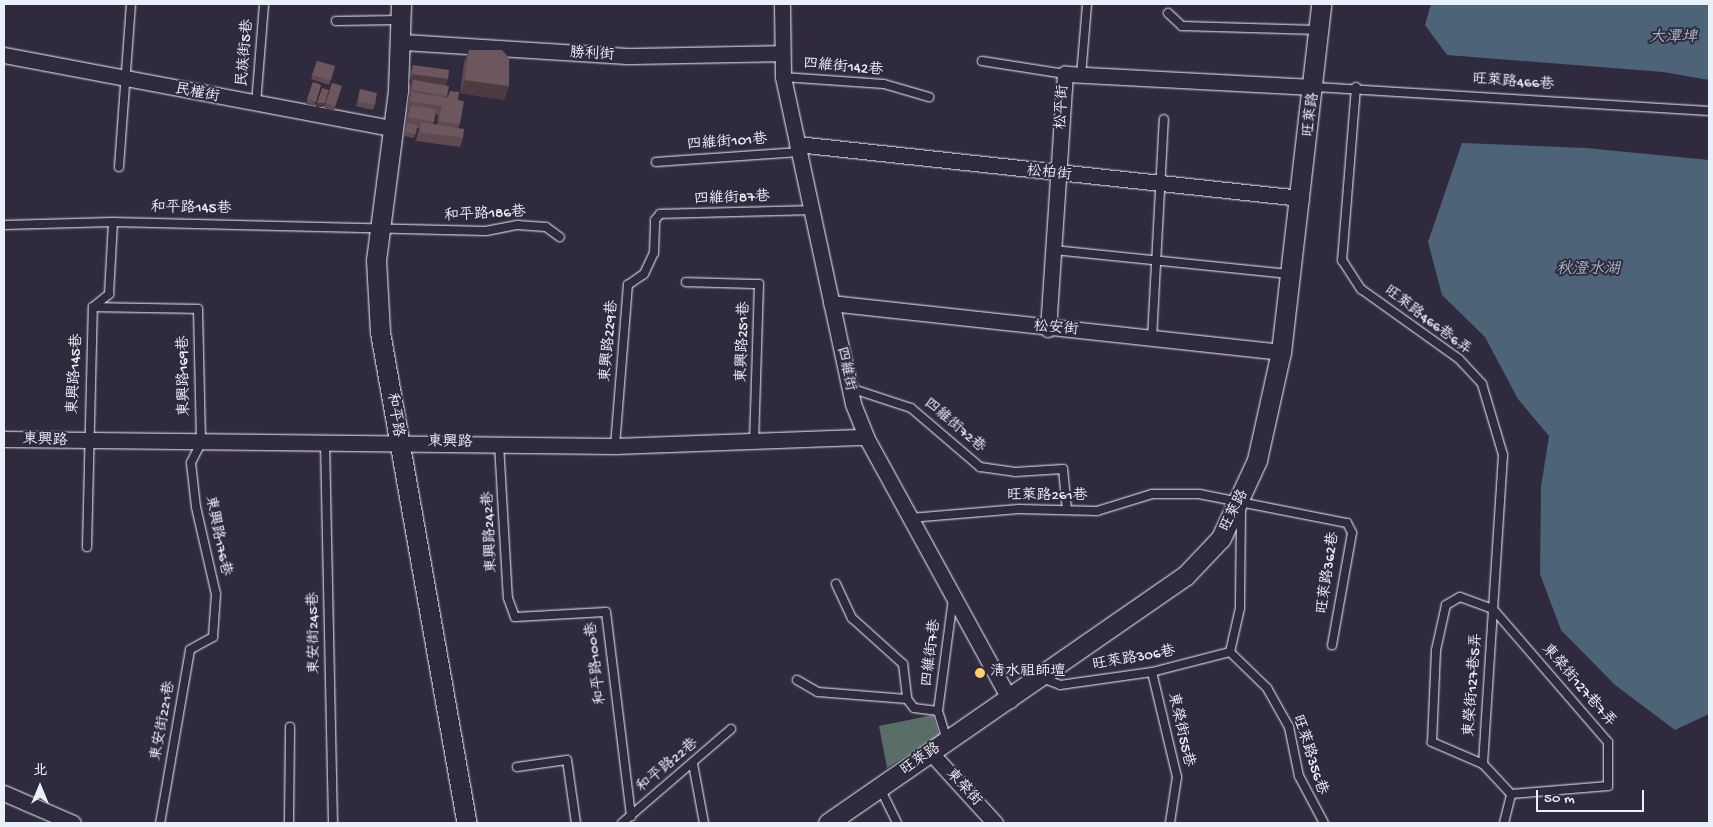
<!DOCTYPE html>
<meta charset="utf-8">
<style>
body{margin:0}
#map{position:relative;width:1713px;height:827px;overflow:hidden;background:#2f2a3d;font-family:"Gochi Hand","LXGW WenKai TC",sans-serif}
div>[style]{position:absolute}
.green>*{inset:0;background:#5a6e68}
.water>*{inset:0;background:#4d6478}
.roads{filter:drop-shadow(0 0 1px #e8f1f8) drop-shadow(0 0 1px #e8f1f8)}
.service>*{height:8px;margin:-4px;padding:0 4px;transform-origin:4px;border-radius:4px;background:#2f2a3d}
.minor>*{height:15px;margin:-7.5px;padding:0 7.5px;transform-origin:7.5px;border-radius:7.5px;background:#2f2a3d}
.tertiary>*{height:19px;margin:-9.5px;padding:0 9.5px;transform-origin:9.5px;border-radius:9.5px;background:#2f2a3d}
.wall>*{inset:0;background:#5e4a50}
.shaded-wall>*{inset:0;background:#4c3c41}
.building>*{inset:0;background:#6d565d}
.dots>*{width:14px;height:14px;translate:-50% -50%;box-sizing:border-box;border:2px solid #2f2a3d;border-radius:50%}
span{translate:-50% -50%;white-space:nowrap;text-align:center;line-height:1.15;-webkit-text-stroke:4px #2f2a3d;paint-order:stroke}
.street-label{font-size:15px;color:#e8f1f8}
.poi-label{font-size:15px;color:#e8f1f8}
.left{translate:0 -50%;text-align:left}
.water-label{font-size:16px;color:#aab9c5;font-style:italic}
.frame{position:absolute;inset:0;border:5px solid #e8f1f8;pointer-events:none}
.north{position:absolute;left:15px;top:762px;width:50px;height:50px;-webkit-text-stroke:4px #2f2a3d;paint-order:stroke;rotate:0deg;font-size:14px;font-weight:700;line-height:20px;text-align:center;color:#e8f1f8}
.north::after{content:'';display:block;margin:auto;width:18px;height:22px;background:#e8f1f8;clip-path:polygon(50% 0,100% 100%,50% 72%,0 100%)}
.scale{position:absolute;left:1536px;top:790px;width:108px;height:22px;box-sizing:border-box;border:2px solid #e8f1f8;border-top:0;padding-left:6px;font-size:15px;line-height:18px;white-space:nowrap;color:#e8f1f8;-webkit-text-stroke:4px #2f2a3d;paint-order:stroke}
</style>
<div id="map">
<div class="green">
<i style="clip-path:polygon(933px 715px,939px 735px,887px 768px,879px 726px)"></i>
</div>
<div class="water">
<i style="clip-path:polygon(1431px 4px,1709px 4px,1709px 80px,1663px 72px,1447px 55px,1425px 25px)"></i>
<i style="clip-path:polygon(1462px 143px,1586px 148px,1709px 160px,1709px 714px,1675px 730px,1615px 685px,1561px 630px,1540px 574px,1541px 487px,1549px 436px,1518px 399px,1485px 337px,1442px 295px,1428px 242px)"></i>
</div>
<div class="roads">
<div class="service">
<i style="left:1168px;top:13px;width:19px;rotate:43deg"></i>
<i style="left:1182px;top:26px;width:136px;rotate:1.7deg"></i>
<i style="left:336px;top:21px;width:64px;rotate:-0.9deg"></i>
<i style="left:982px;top:61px;width:84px;rotate:8.9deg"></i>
<i style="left:1081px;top:76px;width:72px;rotate:-85.2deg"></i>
<i style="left:783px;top:77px;width:101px;rotate:4deg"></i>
<i style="left:884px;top:84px;width:47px;rotate:16.1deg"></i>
<i style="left:1315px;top:87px;width:395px;rotate:3.5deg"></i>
<i style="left:1356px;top:87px;width:174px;rotate:94.6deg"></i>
<i style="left:1342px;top:260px;width:35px;rotate:57deg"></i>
<i style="left:1361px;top:289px;width:120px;rotate:35.5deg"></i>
<i style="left:1459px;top:359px;width:34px;rotate:47deg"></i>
<i style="left:1482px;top:384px;width:74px;rotate:73.5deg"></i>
<i style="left:1503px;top:455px;width:310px;rotate:93.7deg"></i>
<i style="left:256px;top:104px;width:100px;rotate:-85.4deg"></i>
<i style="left:656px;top:162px;width:143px;rotate:-4deg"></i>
<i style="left:119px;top:167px;width:163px;rotate:-85.8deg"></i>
<i style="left:4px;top:225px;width:109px;rotate:-1.6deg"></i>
<i style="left:113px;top:222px;width:373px;rotate:1.4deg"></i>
<i style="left:486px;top:231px;width:32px;rotate:-11deg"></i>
<i style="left:517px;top:225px;width:29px;rotate:4deg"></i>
<i style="left:546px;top:227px;width:17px;rotate:36deg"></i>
<i style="left:1053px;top:250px;width:238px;rotate:5.8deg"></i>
<i style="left:686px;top:282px;width:73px;rotate:1.6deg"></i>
<i style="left:759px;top:284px;width:159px;rotate:91.8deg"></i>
<i style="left:93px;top:307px;width:105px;rotate:1.1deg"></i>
<i style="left:198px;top:309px;width:134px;rotate:88.7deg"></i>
<i style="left:201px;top:443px;width:22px;rotate:117deg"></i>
<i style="left:191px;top:463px;width:44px;rotate:83.5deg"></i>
<i style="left:196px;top:507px;width:89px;rotate:77.1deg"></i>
<i style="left:216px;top:594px;width:43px;rotate:94deg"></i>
<i style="left:213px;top:637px;width:26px;rotate:151deg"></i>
<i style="left:190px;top:650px;width:176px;rotate:99.8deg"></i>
<i style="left:1152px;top:338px;width:219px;rotate:-86.9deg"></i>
<i style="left:850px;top:388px;width:64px;rotate:18.2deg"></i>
<i style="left:911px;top:408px;width:91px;rotate:40.5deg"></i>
<i style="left:980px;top:467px;width:35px;rotate:8deg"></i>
<i style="left:1015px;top:472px;width:48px;rotate:-3.6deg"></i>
<i style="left:1063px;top:469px;width:41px;rotate:84.4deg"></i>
<i style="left:325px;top:442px;width:381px;rotate:88.8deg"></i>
<i style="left:499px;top:444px;width:154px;rotate:86.7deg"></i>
<i style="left:508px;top:598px;width:20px;rotate:70deg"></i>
<i style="left:515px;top:617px;width:91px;rotate:-3.1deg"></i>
<i style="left:606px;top:612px;width:206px;rotate:83deg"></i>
<i style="left:615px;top:446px;width:162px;rotate:-85.4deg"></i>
<i style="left:628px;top:285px;width:19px;rotate:-35deg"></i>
<i style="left:644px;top:274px;width:23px;rotate:-65deg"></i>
<i style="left:654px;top:253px;width:33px;rotate:-88deg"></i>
<i style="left:655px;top:220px;width:8px;rotate:-50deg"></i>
<i style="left:660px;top:214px;width:152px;rotate:-1.5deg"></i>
<i style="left:1241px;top:509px;width:99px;rotate:90.6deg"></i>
<i style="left:1240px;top:608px;width:45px;rotate:102.8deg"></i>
<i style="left:1230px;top:652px;width:52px;rotate:44.2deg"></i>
<i style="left:1267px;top:688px;width:45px;rotate:60.6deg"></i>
<i style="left:1289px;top:727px;width:50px;rotate:78.5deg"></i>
<i style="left:1299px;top:776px;width:53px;rotate:62deg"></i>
<i style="left:910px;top:518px;width:109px;rotate:-4.7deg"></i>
<i style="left:1019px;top:509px;width:78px;rotate:1.5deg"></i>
<i style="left:1097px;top:511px;width:58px;rotate:-17.2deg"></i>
<i style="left:1152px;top:494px;width:47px"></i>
<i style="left:1199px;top:494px;width:151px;rotate:11.1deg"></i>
<i style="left:1347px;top:523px;width:11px;rotate:63deg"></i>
<i style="left:1352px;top:533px;width:114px;rotate:100.1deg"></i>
<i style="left:87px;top:547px;width:240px;rotate:-88.6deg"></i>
<i style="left:93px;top:307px;width:21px;rotate:-39deg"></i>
<i style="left:109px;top:294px;width:72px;rotate:-86.8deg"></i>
<i style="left:836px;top:584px;width:38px;rotate:65deg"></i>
<i style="left:852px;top:618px;width:69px;rotate:42deg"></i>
<i style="left:903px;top:664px;width:35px;rotate:83deg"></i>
<i style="left:907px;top:699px;width:11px;rotate:52deg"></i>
<i style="left:914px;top:708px;width:24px;rotate:7deg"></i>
<i style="left:938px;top:711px;width:30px;rotate:73deg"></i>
<i style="left:1460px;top:597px;width:35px;rotate:20deg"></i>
<i style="left:1493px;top:609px;width:176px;rotate:49.2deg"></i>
<i style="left:1608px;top:742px;width:44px;rotate:90deg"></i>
<i style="left:1608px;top:786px;width:97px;rotate:175.3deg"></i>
<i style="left:1511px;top:794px;width:41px;rotate:-133deg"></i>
<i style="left:1483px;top:764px;width:56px;rotate:-156.7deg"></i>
<i style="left:1432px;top:742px;width:92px;rotate:-87.5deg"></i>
<i style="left:1436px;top:650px;width:46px;rotate:-77.5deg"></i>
<i style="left:1446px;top:605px;width:16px;rotate:-30deg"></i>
<i style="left:1152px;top:672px;width:108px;rotate:76.6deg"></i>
<i style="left:1177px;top:777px;width:47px;rotate:98.7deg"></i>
<i style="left:1042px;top:678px;width:19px;rotate:21deg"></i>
<i style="left:1060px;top:685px;width:93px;rotate:-8deg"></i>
<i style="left:1152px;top:672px;width:81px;rotate:-14.4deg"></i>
<i style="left:797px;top:680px;width:24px;rotate:30deg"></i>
<i style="left:818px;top:692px;width:89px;rotate:4.5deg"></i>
<i style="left:938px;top:711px;width:113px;rotate:-82.4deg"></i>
<i style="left:693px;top:764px;width:60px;rotate:79.4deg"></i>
<i style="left:517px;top:767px;width:50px;rotate:-8deg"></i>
<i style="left:567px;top:760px;width:64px;rotate:81.9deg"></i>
<i style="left:880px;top:788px;width:39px;rotate:64deg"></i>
<i style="left:289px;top:823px;width:96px;rotate:-89.4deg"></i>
<i style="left:622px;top:823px;width:144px;rotate:-40.8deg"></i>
<i style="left:1504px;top:823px;width:30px;rotate:-76deg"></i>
</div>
<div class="minor">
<i style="left:782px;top:4px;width:73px;rotate:89.2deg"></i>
<i style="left:783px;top:77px;width:334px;rotate:77.9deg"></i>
<i style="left:853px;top:404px;width:35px;rotate:68deg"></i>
<i style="left:866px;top:437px;width:300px;rotate:61.3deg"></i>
<i style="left:403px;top:42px;width:224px;rotate:3.6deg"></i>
<i style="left:627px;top:56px;width:155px;rotate:-1.1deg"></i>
<i style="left:4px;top:55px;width:395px;rotate:10.7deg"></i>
<i style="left:797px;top:144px;width:507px;rotate:6.12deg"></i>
<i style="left:831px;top:303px;width:453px;rotate:6.2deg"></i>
<i style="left:1048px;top:329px;width:256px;rotate:-86.2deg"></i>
<i style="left:1065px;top:74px;width:250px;rotate:3deg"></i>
<i style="left:4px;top:439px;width:611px;rotate:0.66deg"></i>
<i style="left:615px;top:446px;width:251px;rotate:-2.1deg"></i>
<i style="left:931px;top:753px;width:95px;rotate:47.6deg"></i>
<i style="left:4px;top:793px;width:75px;rotate:23.5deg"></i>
</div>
<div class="tertiary">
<i style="left:401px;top:4px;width:87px;rotate:92deg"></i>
<i style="left:398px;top:91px;width:170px;rotate:97.4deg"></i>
<i style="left:376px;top:260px;width:72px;rotate:86.8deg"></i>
<i style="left:380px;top:332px;width:499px;rotate:80deg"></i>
<i style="left:828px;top:823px;width:434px;rotate:-34.7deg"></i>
<i style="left:1185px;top:576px;width:52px;rotate:-46.5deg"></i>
<i style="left:1221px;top:538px;width:86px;rotate:-65.2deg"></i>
<i style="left:1257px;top:460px;width:111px;rotate:-77.5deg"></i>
<i style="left:1281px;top:352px;width:350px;rotate:-83.4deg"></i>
</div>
</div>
<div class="wall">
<i style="clip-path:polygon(469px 50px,509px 86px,504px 100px,460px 93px,464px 63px)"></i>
<i style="clip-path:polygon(317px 61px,335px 66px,329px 85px,311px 79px)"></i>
<i style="clip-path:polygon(evenodd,413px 65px,446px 86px,447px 96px,447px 98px,450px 91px,458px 100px,460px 124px,458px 128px,463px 138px,460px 147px,416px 141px,419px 128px,417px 128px,414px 138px,404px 136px,407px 114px,409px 110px,407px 110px,408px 99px,410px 89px,412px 84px,409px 83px,410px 74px,413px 65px,435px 114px,438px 115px,437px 125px,433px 124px,435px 114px)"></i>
<i style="clip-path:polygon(313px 82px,321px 85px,314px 106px,306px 104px)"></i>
<i style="clip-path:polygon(332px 83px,342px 86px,334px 111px,324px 108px)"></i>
<i style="clip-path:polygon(360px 89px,375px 105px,373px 110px,356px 106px)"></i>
</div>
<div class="shaded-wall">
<i style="clip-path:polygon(412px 74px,448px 79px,445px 88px,413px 80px,412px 84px,409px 83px)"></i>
<i style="clip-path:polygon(465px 80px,509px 86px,504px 100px,460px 93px)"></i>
<i style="clip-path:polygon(317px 103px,325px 103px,323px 107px,315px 107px)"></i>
</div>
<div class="building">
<i style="clip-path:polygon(469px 50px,502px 50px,509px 58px,509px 86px,465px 80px)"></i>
<i style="clip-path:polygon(317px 61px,335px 66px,331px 80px,312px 75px)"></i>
<i style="clip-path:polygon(413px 65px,449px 70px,448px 79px,412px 74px)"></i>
<i style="clip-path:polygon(413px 80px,449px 86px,447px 96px,412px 90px)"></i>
<i style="clip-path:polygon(313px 82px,321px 85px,316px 102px,307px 99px)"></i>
<i style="clip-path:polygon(332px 83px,342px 86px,335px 106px,326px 103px)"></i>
<i style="clip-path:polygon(322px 88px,329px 90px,325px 103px,317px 103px)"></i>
<i style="clip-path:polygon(360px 89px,377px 93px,375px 105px,358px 102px)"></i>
<i style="clip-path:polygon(450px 91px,459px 92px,458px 100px,448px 98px)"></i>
<i style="clip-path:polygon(412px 92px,464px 101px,460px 124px,439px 121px,442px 106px,410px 101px)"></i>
<i style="clip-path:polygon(411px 105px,436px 110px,434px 122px,408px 117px)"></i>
<i style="clip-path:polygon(421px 122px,464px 129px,463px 138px,420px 132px)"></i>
<i style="clip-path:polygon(407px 123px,417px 125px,416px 134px,405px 132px)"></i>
</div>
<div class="dots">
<i style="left:980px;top:673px;background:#ffd166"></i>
</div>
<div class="street-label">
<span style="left:246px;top:53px;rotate:-85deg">民族街5巷</span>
<span style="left:592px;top:55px;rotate:3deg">勝利街</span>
<span style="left:843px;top:68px;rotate:5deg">四維街142巷</span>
<span style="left:1513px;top:83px;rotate:4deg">旺萊路466巷</span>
<span style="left:197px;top:94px;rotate:11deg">民權街</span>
<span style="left:1063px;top:107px;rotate:-87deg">松平街</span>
<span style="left:1312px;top:115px;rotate:-83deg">旺萊路</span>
<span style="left:727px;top:143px;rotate:-4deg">四維街101巷</span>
<span style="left:1049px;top:174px;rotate:6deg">松柏街</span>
<span style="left:732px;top:199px;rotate:-2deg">四維街87巷</span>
<span style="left:191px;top:209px;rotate:1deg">和平路145巷</span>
<span style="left:485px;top:215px;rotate:-3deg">和平路186巷</span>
<span style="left:1427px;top:321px;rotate:37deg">旺萊路466巷6弄</span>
<span style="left:1056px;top:329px;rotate:5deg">松安街</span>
<span style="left:610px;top:341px;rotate:-85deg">東興路229巷</span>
<span style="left:744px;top:342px;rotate:-88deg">東興路251巷</span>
<span style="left:845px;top:369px;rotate:78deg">四維街</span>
<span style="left:76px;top:374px;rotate:-87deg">東興路145巷</span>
<span style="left:185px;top:376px;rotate:-91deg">東興路169巷</span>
<span style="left:394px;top:415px;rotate:81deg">和平路</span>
<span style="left:954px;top:426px;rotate:40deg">四維街72巷</span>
<span style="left:45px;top:441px;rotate:2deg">東興路</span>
<span style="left:450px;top:443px;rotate:1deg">東興路</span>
<span style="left:1047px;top:497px">旺萊路261巷</span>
<span style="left:1235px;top:511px;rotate:-63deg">旺萊路</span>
<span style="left:491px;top:532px;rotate:-93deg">東興路242巷</span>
<span style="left:217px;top:536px;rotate:78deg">東興路176巷</span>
<span style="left:1329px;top:573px;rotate:-82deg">旺萊路362巷</span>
<span style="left:315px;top:633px;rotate:-91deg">東安街245巷</span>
<span style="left:932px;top:653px;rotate:-83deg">四維街7巷</span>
<span style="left:1134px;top:659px;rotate:-10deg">旺萊路306巷</span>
<span style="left:597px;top:663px;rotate:-97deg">和平路100巷</span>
<span style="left:1474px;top:685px;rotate:-86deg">東榮街127巷5弄</span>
<span style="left:1578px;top:686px;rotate:49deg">東榮街127巷7弄</span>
<span style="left:164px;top:721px;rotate:-80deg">東安街221巷</span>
<span style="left:1180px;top:730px;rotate:77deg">東榮街55巷</span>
<span style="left:1309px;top:755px;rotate:72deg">旺萊路356巷</span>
<span style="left:921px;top:760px;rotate:-35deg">旺萊路</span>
<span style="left:668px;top:766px;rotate:-40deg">和平路22巷</span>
<span style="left:963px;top:788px;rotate:47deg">東榮街</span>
</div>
<div class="poi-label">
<span class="left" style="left:990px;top:673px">清水祖師壇</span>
</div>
<div class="water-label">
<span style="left:1673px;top:39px">大潭埤</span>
<span style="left:1588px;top:271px">秋澄水湖</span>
</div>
<div class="frame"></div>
<div class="north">北</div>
<div class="scale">50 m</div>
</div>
